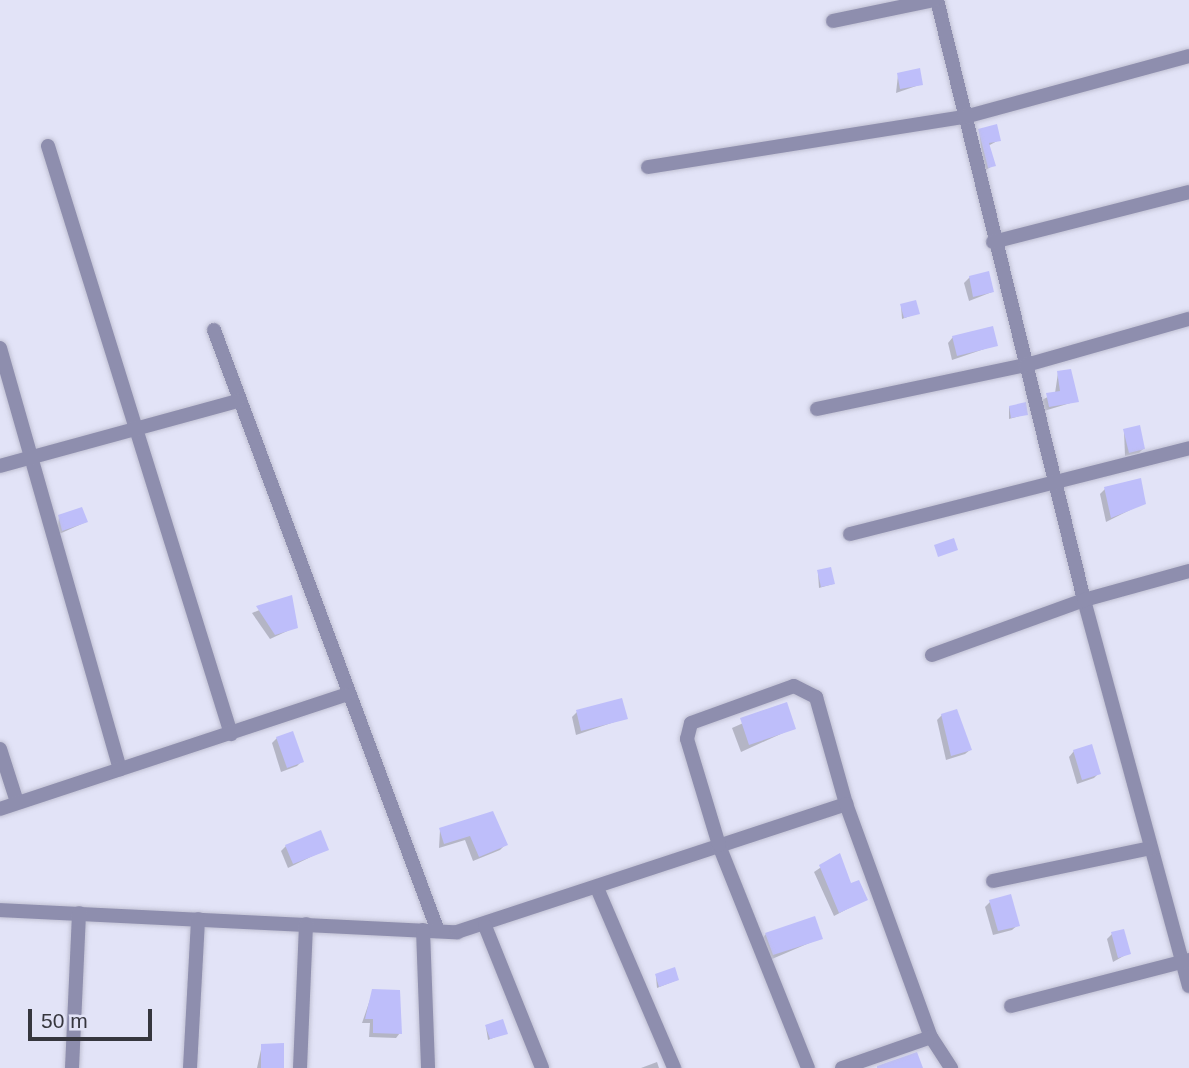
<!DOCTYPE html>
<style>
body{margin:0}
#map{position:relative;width:1189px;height:1068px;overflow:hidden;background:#e2e3f7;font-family:Helvetica,sans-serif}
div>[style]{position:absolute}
.shadow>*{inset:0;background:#0003}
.building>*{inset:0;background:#bebefa}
.roads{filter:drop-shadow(0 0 2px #c0c0d2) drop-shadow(0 0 2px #c0c0d2)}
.street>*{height:14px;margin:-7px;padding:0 7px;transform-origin:7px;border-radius:7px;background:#8e8eae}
span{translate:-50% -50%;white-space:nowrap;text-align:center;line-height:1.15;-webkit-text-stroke:7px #e2e3f7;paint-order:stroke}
.scale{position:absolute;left:28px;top:1009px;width:124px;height:32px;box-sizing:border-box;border:4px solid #36363e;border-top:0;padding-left:9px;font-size:21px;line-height:24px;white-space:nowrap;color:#36363e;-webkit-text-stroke:5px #e2e3f7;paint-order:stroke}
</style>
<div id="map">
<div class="shadow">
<i style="clip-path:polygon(898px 75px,922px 84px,896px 93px)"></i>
<i style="clip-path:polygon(979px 130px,999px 140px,988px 146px,994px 165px,984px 171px)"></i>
<i style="clip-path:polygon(970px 277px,992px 292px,969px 301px,964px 283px)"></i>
<i style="clip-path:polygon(901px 306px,918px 313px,902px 319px)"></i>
<i style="clip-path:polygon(953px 337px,996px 345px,952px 360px,948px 343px)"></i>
<i style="clip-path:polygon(1058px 373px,1077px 401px,1044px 411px,1042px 400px,1055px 393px)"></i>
<i style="clip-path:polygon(1009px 407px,1027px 414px,1009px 419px)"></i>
<i style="clip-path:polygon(1124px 431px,1143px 449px,1139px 453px,1125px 456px)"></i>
<i style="clip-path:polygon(1105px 489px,1144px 503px,1106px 522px,1100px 494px)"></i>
<i style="clip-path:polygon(59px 517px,86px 522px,57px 535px)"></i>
<i style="clip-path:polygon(818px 572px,833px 584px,819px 588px)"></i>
<i style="clip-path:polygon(291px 597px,296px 627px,270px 639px,252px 613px)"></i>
<i style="clip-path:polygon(786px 704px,794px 728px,741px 752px,732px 728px)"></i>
<i style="clip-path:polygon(577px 712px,626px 718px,576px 735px,572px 717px)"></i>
<i style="clip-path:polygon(942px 715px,970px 750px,965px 754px,946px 760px,937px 720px)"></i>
<i style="clip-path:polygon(277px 738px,302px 761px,297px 766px,281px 772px,272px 743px)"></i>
<i style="clip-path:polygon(1074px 751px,1099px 773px,1094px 778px,1077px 784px,1069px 757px)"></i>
<i style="clip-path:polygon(492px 813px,505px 845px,500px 850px,473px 861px,465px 840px,439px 848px,440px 830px)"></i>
<i style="clip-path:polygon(286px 846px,327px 849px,288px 868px,281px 851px)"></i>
<i style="clip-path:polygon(839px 855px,850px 886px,866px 899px,834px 916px,814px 872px)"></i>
<i style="clip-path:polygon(990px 902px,1018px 925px,1012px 930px,993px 935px,985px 907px)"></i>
<i style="clip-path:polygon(766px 934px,821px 938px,765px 962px,758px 943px)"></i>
<i style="clip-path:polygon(1112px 934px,1129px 953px,1113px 962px,1107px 939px)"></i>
<i style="clip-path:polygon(656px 976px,677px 980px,657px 988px)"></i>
<i style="clip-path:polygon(373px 991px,400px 1033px,396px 1038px,369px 1037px,370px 1023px,362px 1023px)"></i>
<i style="clip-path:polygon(486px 1027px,506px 1033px,488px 1040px)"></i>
<i style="clip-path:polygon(262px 1045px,283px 1045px,284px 1068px,257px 1068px)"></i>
<i style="clip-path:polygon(657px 1062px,659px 1068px,641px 1068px)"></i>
</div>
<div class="building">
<i style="clip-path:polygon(920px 68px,923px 85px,900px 89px,897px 73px)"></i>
<i style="clip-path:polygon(997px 124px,1001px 141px,989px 143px,996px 166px,988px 168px,978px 129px)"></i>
<i style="clip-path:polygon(989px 271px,994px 292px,973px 297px,969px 276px)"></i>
<i style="clip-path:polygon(916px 300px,920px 314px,904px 318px,900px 304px)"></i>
<i style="clip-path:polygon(993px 326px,998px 346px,957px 356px,952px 336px)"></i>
<i style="clip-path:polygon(1071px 369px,1079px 402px,1049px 407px,1046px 393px,1060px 391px,1057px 371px)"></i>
<i style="clip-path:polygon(1026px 402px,1028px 415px,1011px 418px,1009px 406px)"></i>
<i style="clip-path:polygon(1140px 425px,1145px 449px,1129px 453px,1123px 429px)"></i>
<i style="clip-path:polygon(1141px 478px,1146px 504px,1111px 518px,1104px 487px)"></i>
<i style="clip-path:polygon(82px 507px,88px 522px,62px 531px,58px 515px)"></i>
<i style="clip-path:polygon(954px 538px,958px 550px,938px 557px,934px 545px)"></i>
<i style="clip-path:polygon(831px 567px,835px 584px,821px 587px,817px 570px)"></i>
<i style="clip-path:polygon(292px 595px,298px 628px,275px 635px,256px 606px)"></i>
<i style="clip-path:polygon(622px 698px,628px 719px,581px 731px,576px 710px)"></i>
<i style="clip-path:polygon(787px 702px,796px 729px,749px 745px,740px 718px)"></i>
<i style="clip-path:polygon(957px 709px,972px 750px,951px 756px,941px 714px)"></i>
<i style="clip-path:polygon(293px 731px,304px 762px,287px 768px,276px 737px)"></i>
<i style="clip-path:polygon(1092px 744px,1101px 774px,1082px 780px,1073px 750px)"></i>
<i style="clip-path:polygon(493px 811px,508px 845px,479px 857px,470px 836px,444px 844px,439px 828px)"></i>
<i style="clip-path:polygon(321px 830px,329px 850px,293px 864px,285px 845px)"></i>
<i style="clip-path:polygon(840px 853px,851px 883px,859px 880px,868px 900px,839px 913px,819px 865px)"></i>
<i style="clip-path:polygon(1011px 894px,1020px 926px,998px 931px,989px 900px)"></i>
<i style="clip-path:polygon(815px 916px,823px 939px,773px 955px,765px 933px)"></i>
<i style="clip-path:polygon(1124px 929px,1131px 954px,1118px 958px,1111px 932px)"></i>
<i style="clip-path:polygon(675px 967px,679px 980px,659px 987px,655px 974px)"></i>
<i style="clip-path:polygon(372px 989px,400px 990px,402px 1034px,373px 1033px,373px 1019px,365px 1019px)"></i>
<i style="clip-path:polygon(503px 1019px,508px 1034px,490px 1039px,485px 1025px)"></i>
<i style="clip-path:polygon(284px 1043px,284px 1068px,261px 1068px,261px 1044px)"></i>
<i style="clip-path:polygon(917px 1052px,923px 1068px,877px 1068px,877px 1066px)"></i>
</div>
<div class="roads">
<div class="street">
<i style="left:937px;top:0;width:618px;rotate:76.23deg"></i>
<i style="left:1084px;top:600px;width:400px;rotate:74.8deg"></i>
<i style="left:833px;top:21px;width:103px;rotate:-11.7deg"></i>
<i style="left:48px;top:146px;width:616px;rotate:72.71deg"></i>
<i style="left:648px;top:167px;width:321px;rotate:-9deg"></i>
<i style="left:965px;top:117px;width:232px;rotate:-15.2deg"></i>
<i style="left:993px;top:242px;width:202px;rotate:-14.3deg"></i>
<i style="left:214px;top:330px;width:641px;rotate:69.56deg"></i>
<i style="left:0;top:348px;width:438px;rotate:74.1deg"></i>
<i style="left:817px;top:409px;width:214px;rotate:-11.9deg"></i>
<i style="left:1026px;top:365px;width:169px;rotate:-15.8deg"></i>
<i style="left:0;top:466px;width:246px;rotate:-15.3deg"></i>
<i style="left:850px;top:534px;width:350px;rotate:-14.2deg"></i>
<i style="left:932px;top:655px;width:162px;rotate:-19.9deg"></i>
<i style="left:1084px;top:600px;width:109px;rotate:-15.4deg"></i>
<i style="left:0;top:749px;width:56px;rotate:72.2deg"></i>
<i style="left:0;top:809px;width:363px;rotate:-18.3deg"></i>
<i style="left:993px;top:881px;width:161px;rotate:-11.8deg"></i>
<i style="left:597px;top:888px;width:196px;rotate:66.8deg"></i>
<i style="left:0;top:910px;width:458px;rotate:2.8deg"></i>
<i style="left:457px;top:932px;width:410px;rotate:-18.2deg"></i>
<i style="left:485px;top:926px;width:153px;rotate:68.1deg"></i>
<i style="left:423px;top:930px;width:138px;rotate:87.9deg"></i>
<i style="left:1011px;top:1006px;width:184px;rotate:-14.5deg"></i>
<i style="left:72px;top:1068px;width:155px;rotate:-87.4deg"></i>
<i style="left:190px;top:1068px;width:149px;rotate:-86.9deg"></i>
<i style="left:300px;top:1068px;width:144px;rotate:-87.6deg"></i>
<i style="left:808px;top:1068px;width:240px;rotate:-111.8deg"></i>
<i style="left:719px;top:845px;width:111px;rotate:-106.8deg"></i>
<i style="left:687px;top:739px;width:16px;rotate:-76deg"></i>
<i style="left:691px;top:723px;width:109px;rotate:-19.8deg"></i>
<i style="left:794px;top:686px;width:25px;rotate:27deg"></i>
<i style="left:816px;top:697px;width:111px;rotate:74.3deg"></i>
<i style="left:846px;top:804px;width:248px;rotate:70deg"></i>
<i style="left:931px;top:1037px;width:37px;rotate:57deg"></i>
<i style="left:842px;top:1068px;width:94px;rotate:-19.2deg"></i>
</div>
</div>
<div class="scale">50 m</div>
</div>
